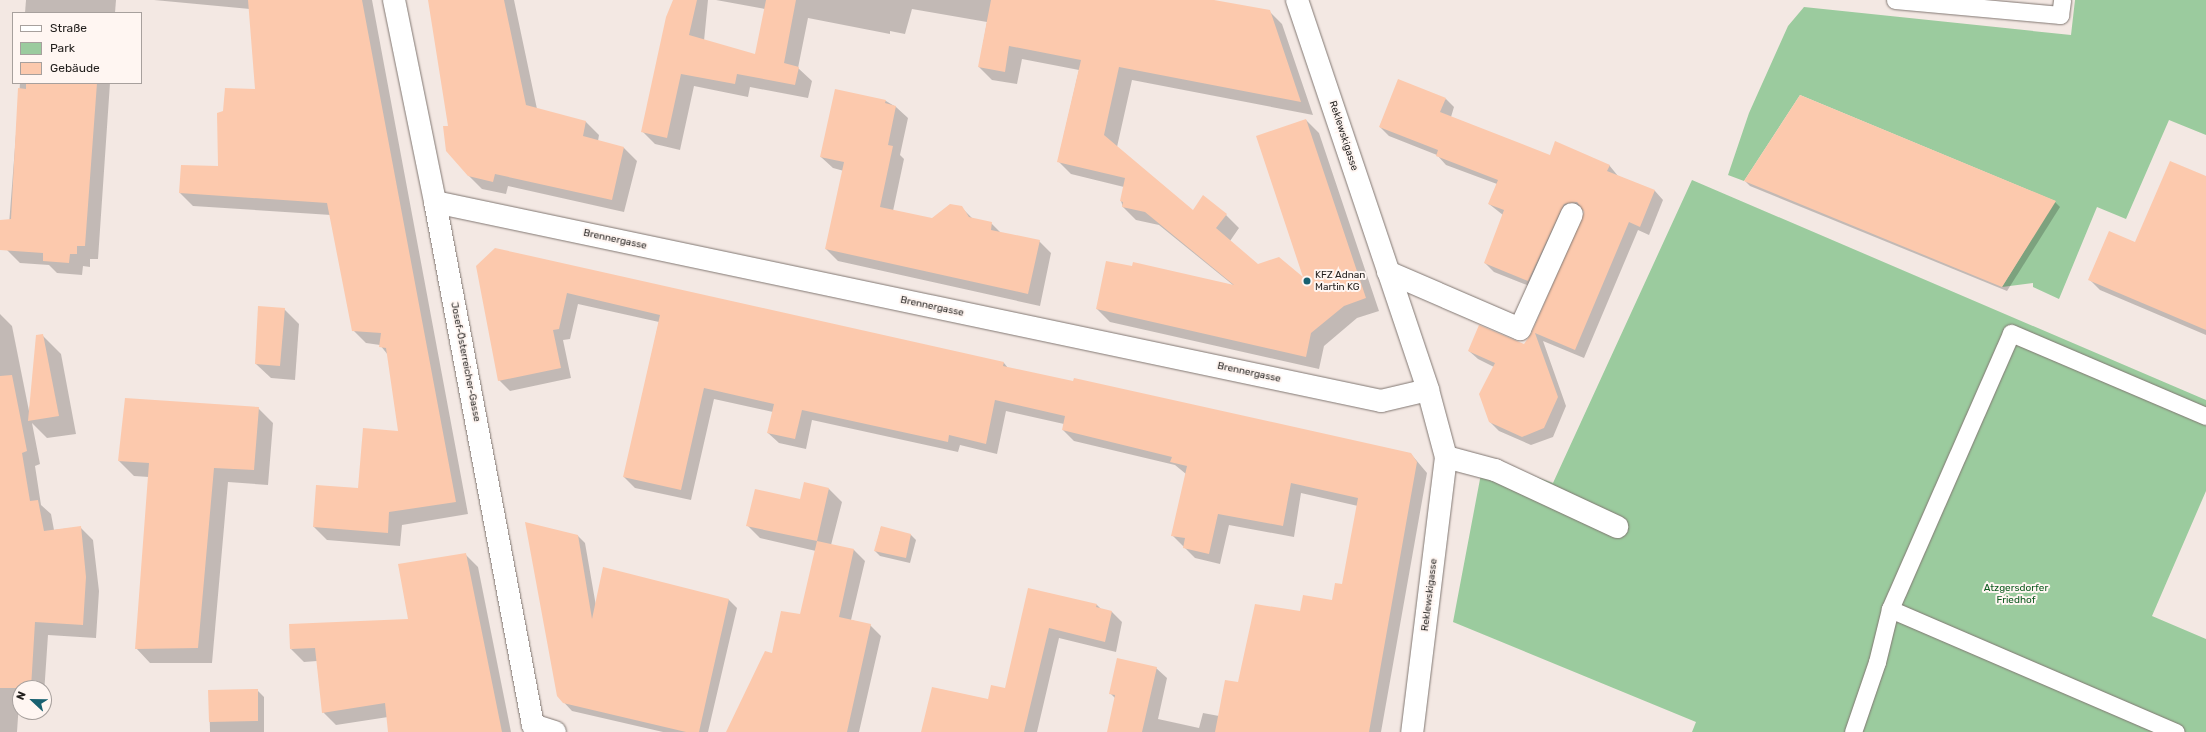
<!DOCTYPE html>
<meta charset="utf-8">
<style>
body{margin:0}
#map{position:relative;width:2206px;height:732px;overflow:hidden;background:#f3e8e3;font-family:Rubik,sans-serif}
div>[style]{position:absolute}
.green>*{inset:0;background:#9bcb9e}
.shadow>*{inset:0;background:#0003}
.building>*{inset:0;background:#fcc9ad}
.roads{filter:drop-shadow(0 0 1px #817772) drop-shadow(0 0 1px #817772)}
.service>*{height:17px;margin:-8.5px;padding:0 8.5px;transform-origin:8.5px;border-radius:8.5px;background:#fff}
.minor>*{height:22px;margin:-11px;padding:0 11px;transform-origin:11px;border-radius:11px;background:#fff}
.dots>*{width:11px;height:11px;translate:-50% -50%;box-sizing:border-box;border:2px solid #fff6f2;border-radius:50%}
span{translate:-50% -50%;white-space:nowrap;text-align:center;line-height:1.15;-webkit-text-stroke:4px #fff6f2;paint-order:stroke}
.street-label{font-size:10px;color:#221f1d}
.poi-label{font-size:10px;color:#221f1d}
.left{translate:0 -50%;text-align:left}
.park-label{font-size:10px;color:#0d5a1f}
.legend{position:absolute;left:12px;top:12px;width:130px;height:72px;box-sizing:border-box;background:#fff6f2;border:1px solid #a7a09d;margin:0;padding:5px 7px;list-style:none;font-size:12px;color:#221f1d}
.legend li{display:flex;align-items:center;gap:8px;height:20px}
.legend b{width:20px;border:1px solid #a7a09d}
.north{position:absolute;left:12px;top:680px;width:40px;height:40px;box-sizing:border-box;background:#fff6f2;border:1px solid #a7a09d;border-radius:50%;rotate:292deg;font-size:11px;font-weight:700;line-height:16px;text-align:center;color:#221f1d}
.north::after{content:'';display:block;margin:auto;width:14px;height:18px;background:#196171;clip-path:polygon(50% 0,100% 100%,50% 72%,0 100%)}
</style>
<div id="map">
<div class="green">
<i style="clip-path:polygon(2075px 0,2206px 0,2206px 135px,2169px 120px,2126px 219px,2097px 207px,2059px 299px,2033px 287px,2033px 283px,2002px 287px,2055px 201px,1800px 95px,1744px 181px,1728px 175px,1749px 113px,1788px 26px,1804px 7px,2071px 35px)"></i>
<i style="clip-path:polygon(1692px 180px,2206px 400px,2206px 491px,2152px 616px,2206px 639px,2206px 732px,1692px 732px,1696px 722px,1453px 622px,1484px 458px,1553px 483px)"></i>
</div>
<div class="shadow">
<i style="clip-path:polygon(26px 0,116px 0,115px 13px,25px 13px)"></i>
<i style="clip-path:polygon(154px 0,372px 0,468px 514px,402px 525px,400px 546px,327px 540px,314px 527px,359px 489px,399px 432px,388px 355px,380px 345px,366px 343px,353px 330px,331px 215px,193px 206px,180px 193px,182px 166px,219px 167px,224px 112px,256px 90px,250px 9px)"></i>
<i style="clip-path:polygon(429px 0,514px 0,537px 109px,586px 122px,599px 135px,598px 141px,624px 148px,637px 161px,624px 212px,508px 186px,506px 194px,482px 189px,469px 176px,450px 126px)"></i>
<i style="clip-path:polygon(674px 0,708px 0,704px 41px,756px 56px,765px 9px,716px 0,1209px 0,1269px 11px,1282px 24px,1313px 115px,1132px 80px,1117px 147px,1193px 211px,1226px 215px,1239px 228px,1230px 241px,1258px 265px,1305px 280px,1306px 120px,1319px 133px,1379px 311px,1357px 318px,1324px 346px,1319px 369px,1110px 322px,1097px 309px,1233px 285px,1159px 225px,1136px 220px,1123px 207px,1121px 201px,1124px 187px,1071px 174px,1058px 161px,1079px 70px,1022px 59px,1017px 84px,992px 80px,979px 67px,987px 22px,912px 9px,905px 34px,890px 31px,890px 34px,808px 18px,798px 68px,812px 81px,808px 98px,750px 87px,748px 97px,694px 86px,680px 150px,655px 144px,642px 131px)"></i>
<i style="clip-path:polygon(20px 83px,110px 83px,98px 259px,90px 259px,90px 267px,83px 266px,82px 275px,57px 273px,49px 265px,20px 263px,7px 250px)"></i>
<i style="clip-path:polygon(836px 90px,886px 101px,896px 107px,908px 118px,900px 155px,904px 159px,893px 211px,932px 219px,961px 207px,973px 219px,991px 223px,1001px 233px,1039px 241px,1051px 253px,1040px 306px,838px 261px,826px 249px,844px 171px,833px 168px,821px 157px)"></i>
<i style="clip-path:polygon(1446px 99px,1454px 107px,1451px 117px,1550px 156px,1609px 165px,1618px 176px,1655px 191px,1663px 200px,1649px 235px,1638px 230px,1584px 358px,1543px 341px,1566px 406px,1553px 437px,1531px 445px,1499px 431px,1490px 422px,1494px 367px,1478px 359px,1469px 351px,1524px 346px,1532px 335px,1584px 219px,1584px 211px,1581px 210px,1537px 289px,1494px 272px,1485px 263px,1503px 215px,1489px 204px,1497px 184px,1446px 165px,1437px 155px,1389px 136px,1380px 127px)"></i>
<i style="clip-path:polygon(2206px 177px,2206px 335px,2100px 290px,2089px 279px,2136px 244px)"></i>
<i style="clip-path:polygon(1745px 181px,2055px 202px,2060px 207px,2007px 291px,1750px 186px)"></i>
<i style="clip-path:polygon(477px 266px,1004px 363px,1008px 368px,1411px 454px,1427px 473px,1381px 732px,1108px 732px,1116px 699px,1110px 693px,1156px 668px,1167px 678px,1158px 719px,1199px 728px,1203px 713px,1219px 716px,1239px 683px,1301px 612px,1333px 601px,1343px 585px,1358px 506px,1301px 493px,1294px 537px,1229px 525px,1220px 564px,1195px 558px,1172px 535px,1186px 474px,1175px 465px,1074px 441px,1063px 430px,1064px 424px,1006px 411px,997px 454px,960px 445px,958px 452px,812px 420px,806px 449px,779px 443px,768px 433px,773px 412px,714px 399px,691px 500px,635px 488px,624px 477px,659px 322px,578px 304px,570px 339px,563px 340px,571px 378px,510px 391px,499px 380px)"></i>
<i style="clip-path:polygon(284px 309px,299px 324px,295px 380px,271px 378px,256px 364px)"></i>
<i style="clip-path:polygon(0 314px,12px 326px,29px 411px,42px 335px,61px 354px,76px 434px,47px 438px,32px 423px,40px 464px,35px 466px,41px 505px,51px 514px,54px 530px,80px 527px,93px 540px,99px 591px,96px 638px,48px 635px,44px 694px,44px 688px,20px 688px,17px 732px,0 732px)"></i>
<i style="clip-path:polygon(258px 408px,273px 423px,268px 485px,228px 482px,212px 663px,150px 663px,136px 648px,149px 477px,134px 476px,119px 461px)"></i>
<i style="clip-path:polygon(829px 489px,842px 502px,831px 545px,854px 550px,865px 561px,851px 620px,870px 625px,881px 636px,859px 732px,727px 732px,773px 655px,801px 615px,816px 551px,760px 538px,747px 525px)"></i>
<i style="clip-path:polygon(881px 527px,911px 535px,916px 540px,910px 563px,880px 556px,875px 551px)"></i>
<i style="clip-path:polygon(577px 535px,585px 543px,596px 606px,729px 600px,737px 608px,708px 732px,663px 732px,572px 711px,558px 696px)"></i>
<i style="clip-path:polygon(465px 554px,478px 567px,511px 732px,389px 732px,388px 717px,336px 725px,323px 712px,317px 661px,304px 662px,291px 649px,409px 620px)"></i>
<i style="clip-path:polygon(1029px 590px,1097px 605px,1101px 609px,1112px 612px,1122px 622px,1116px 652px,1059px 638px,1037px 732px,923px 732px,988px 700px,1006px 689px)"></i>
<i style="clip-path:polygon(257px 690px,264px 697px,264px 732px,210px 732px,209px 691px)"></i>
</div>
<div class="building">
<i style="clip-path:polygon(248px 0,362px 0,456px 502px,389px 512px,388px 533px,313px 527px,316px 485px,358px 488px,363px 428px,398px 431px,386px 348px,379px 347px,381px 333px,352px 331px,327px 203px,179px 193px,181px 165px,218px 166px,217px 113px,223px 111px,225px 88px,255px 89px)"></i>
<i style="clip-path:polygon(428px 0,504px 0,526px 105px,586px 121px,583px 136px,624px 147px,612px 200px,495px 174px,493px 182px,468px 176px,446px 151px,443px 126px,448px 126px)"></i>
<i style="clip-path:polygon(673px 0,697px 0,689px 35px,755px 54px,766px 0,796px 0,784px 63px,799px 67px,795px 85px,737px 74px,735px 84px,681px 74px,667px 138px,641px 132px,666px 17px)"></i>
<i style="clip-path:polygon(991px 0,1214px 0,1270px 10px,1301px 102px,1119px 67px,1104px 135px,1193px 210px,1203px 195px,1227px 214px,1216px 228px,1258px 264px,1279px 257px,1303px 277px,1256px 136px,1306px 119px,1366px 298px,1344px 306px,1311px 333px,1306px 357px,1096px 309px,1106px 261px,1132px 266px,1133px 262px,1234px 285px,1145px 212px,1122px 207px,1123px 202px,1120px 201px,1125px 178px,1057px 162px,1081px 60px,1009px 46px,1005px 72px,978px 67px)"></i>
<i style="clip-path:polygon(1398px 79px,1446px 98px,1440px 112px,1550px 155px,1555px 141px,1610px 165px,1607px 171px,1655px 190px,1640px 227px,1629px 222px,1575px 350px,1535px 333px,1558px 397px,1544px 428px,1522px 437px,1489px 422px,1479px 394px,1495px 363px,1468px 351px,1479px 325px,1524px 344px,1531px 334px,1584px 212px,1577px 202px,1564px 204px,1528px 281px,1484px 263px,1504px 210px,1488px 204px,1498px 180px,1436px 156px,1438px 150px,1379px 127px)"></i>
<i style="clip-path:polygon(26px 83px,97px 83px,85px 246px,77px 246px,77px 254px,70px 254px,69px 263px,43px 261px,43px 253px,0 250px,0 220px,11px 219px,18px 88px,26px 89px)"></i>
<i style="clip-path:polygon(835px 89px,886px 100px,885px 103px,896px 106px,888px 145px,893px 146px,880px 207px,932px 218px,950px 204px,962px 206px,969px 217px,992px 222px,991px 230px,1040px 240px,1028px 294px,825px 249px,844px 162px,820px 157px)"></i>
<i style="clip-path:polygon(1800px 95px,2056px 201px,2002px 287px,1744px 181px)"></i>
<i style="clip-path:polygon(2170px 161px,2206px 176px,2206px 330px,2088px 280px,2109px 231px,2135px 242px)"></i>
<i style="clip-path:polygon(495px 248px,1004px 362px,1003px 366px,1073px 381px,1074px 378px,1411px 453px,1417px 462px,1369px 732px,1215px 732px,1225px 680px,1238px 682px,1255px 604px,1300px 611px,1303px 595px,1332px 600px,1335px 583px,1342px 584px,1358px 498px,1291px 483px,1283px 526px,1218px 514px,1209px 554px,1183px 548px,1185px 538px,1171px 536px,1187px 466px,1170px 462px,1172px 457px,1062px 430px,1065px 416px,995px 400px,986px 444px,949px 435px,948px 442px,802px 410px,795px 439px,767px 433px,774px 404px,704px 388px,681px 490px,623px 477px,660px 315px,567px 293px,559px 329px,553px 330px,561px 368px,498px 381px,476px 266px)"></i>
<i style="clip-path:polygon(258px 306px,285px 308px,280px 366px,255px 364px)"></i>
<i style="clip-path:polygon(43px 334px,59px 416px,28px 421px,36px 335px)"></i>
<i style="clip-path:polygon(12px 375px,27px 451px,22px 453px,30px 501px,38px 500px,44px 531px,81px 526px,86px 577px,83px 625px,35px 622px,31px 688px,0 688px,0 376px)"></i>
<i style="clip-path:polygon(125px 398px,259px 407px,254px 470px,214px 468px,198px 648px,135px 649px,149px 463px,118px 461px)"></i>
<i style="clip-path:polygon(804px 482px,829px 488px,817px 541px,746px 526px,755px 489px,800px 499px)"></i>
<i style="clip-path:polygon(525px 522px,578px 535px,592px 619px,603px 567px,729px 599px,699px 732px,686px 732px,563px 703px,557px 696px)"></i>
<i style="clip-path:polygon(881px 526px,911px 534px,906px 558px,874px 551px)"></i>
<i style="clip-path:polygon(817px 541px,854px 549px,839px 617px,871px 624px,847px 732px,726px 732px,765px 651px,772px 653px,781px 611px,800px 614px)"></i>
<i style="clip-path:polygon(466px 553px,502px 732px,388px 732px,385px 703px,322px 713px,315px 648px,290px 649px,289px 624px,408px 619px,398px 564px)"></i>
<i style="clip-path:polygon(1028px 588px,1097px 604px,1096px 607px,1112px 611px,1105px 642px,1049px 628px,1024px 732px,921px 732px,932px 687px,988px 699px,991px 685px,1005px 688px)"></i>
<i style="clip-path:polygon(1117px 658px,1157px 667px,1142px 732px,1107px 732px,1115px 695px,1109px 694px)"></i>
<i style="clip-path:polygon(258px 689px,258px 721px,209px 722px,208px 690px)"></i>
</div>
<div class="roads">
<div class="service">
<i style="left:1895px;top:0;width:166px;rotate:5.2deg"></i>
<i style="left:2060px;top:15px;width:15px;rotate:-82deg"></i>
<i style="left:1890px;top:609px;width:311px;rotate:23.3deg"></i>
<i style="left:1853px;top:732px;width:74px;rotate:-71.1deg"></i>
<i style="left:1877px;top:662px;width:55px;rotate:-76.2deg"></i>
<i style="left:1890px;top:609px;width:301px;rotate:-66.3deg"></i>
<i style="left:2011px;top:333px;width:212px;rotate:23.1deg"></i>
</div>
<div class="minor">
<i style="left:394px;top:0;width:206px;rotate:78.5deg"></i>
<i style="left:435px;top:202px;width:532px;rotate:79.39deg"></i>
<i style="left:533px;top:725px;width:23px;rotate:18deg"></i>
<i style="left:1297px;top:0;width:411px;rotate:71.4deg"></i>
<i style="left:1428px;top:390px;width:69px;rotate:75deg"></i>
<i style="left:1446px;top:457px;width:277px;rotate:97deg"></i>
<i style="left:435px;top:202px;width:967px;rotate:11.88deg"></i>
<i style="left:1381px;top:401px;width:48px;rotate:-13.2deg"></i>
<i style="left:1388px;top:272px;width:144px;rotate:23.4deg"></i>
<i style="left:1520px;top:329px;width:126px;rotate:-65.7deg"></i>
<i style="left:1446px;top:457px;width:51px;rotate:14.9deg"></i>
<i style="left:1495px;top:470px;width:135px;rotate:25deg"></i>
</div>
</div>
<div class="dots">
<i style="left:1307px;top:281px;background:#196171"></i>
</div>
<div class="street-label">
<span style="left:1343px;top:136px;rotate:72deg">Reklewskigasse</span>
<span style="left:615px;top:240px;rotate:12deg">Brennergasse</span>
<span style="left:932px;top:307px;rotate:12deg">Brennergasse</span>
<span style="left:465px;top:362px;rotate:79deg">Josef-Österreicher-Gasse</span>
<span style="left:1249px;top:373px;rotate:12deg">Brennergasse</span>
<span style="left:1430px;top:595px;rotate:-83deg">Reklewskigasse</span>
</div>
<div class="poi-label">
<span class="left" style="left:1315px;top:281px">KFZ Adnan<br>Martin KG</span>
</div>
<div class="park-label">
<span style="left:2016px;top:594px">Atzgersdorfer<br>Friedhof</span>
</div>
<ul class="legend">
<li><b style="height:5px;background:#fff"></b>Straße</li>
<li><b style="height:11px;background:#9bcb9e"></b>Park</li>
<li><b style="height:11px;background:#fcc9ad"></b>Gebäude</li>
</ul>
<div class="north">N</div>
</div>
